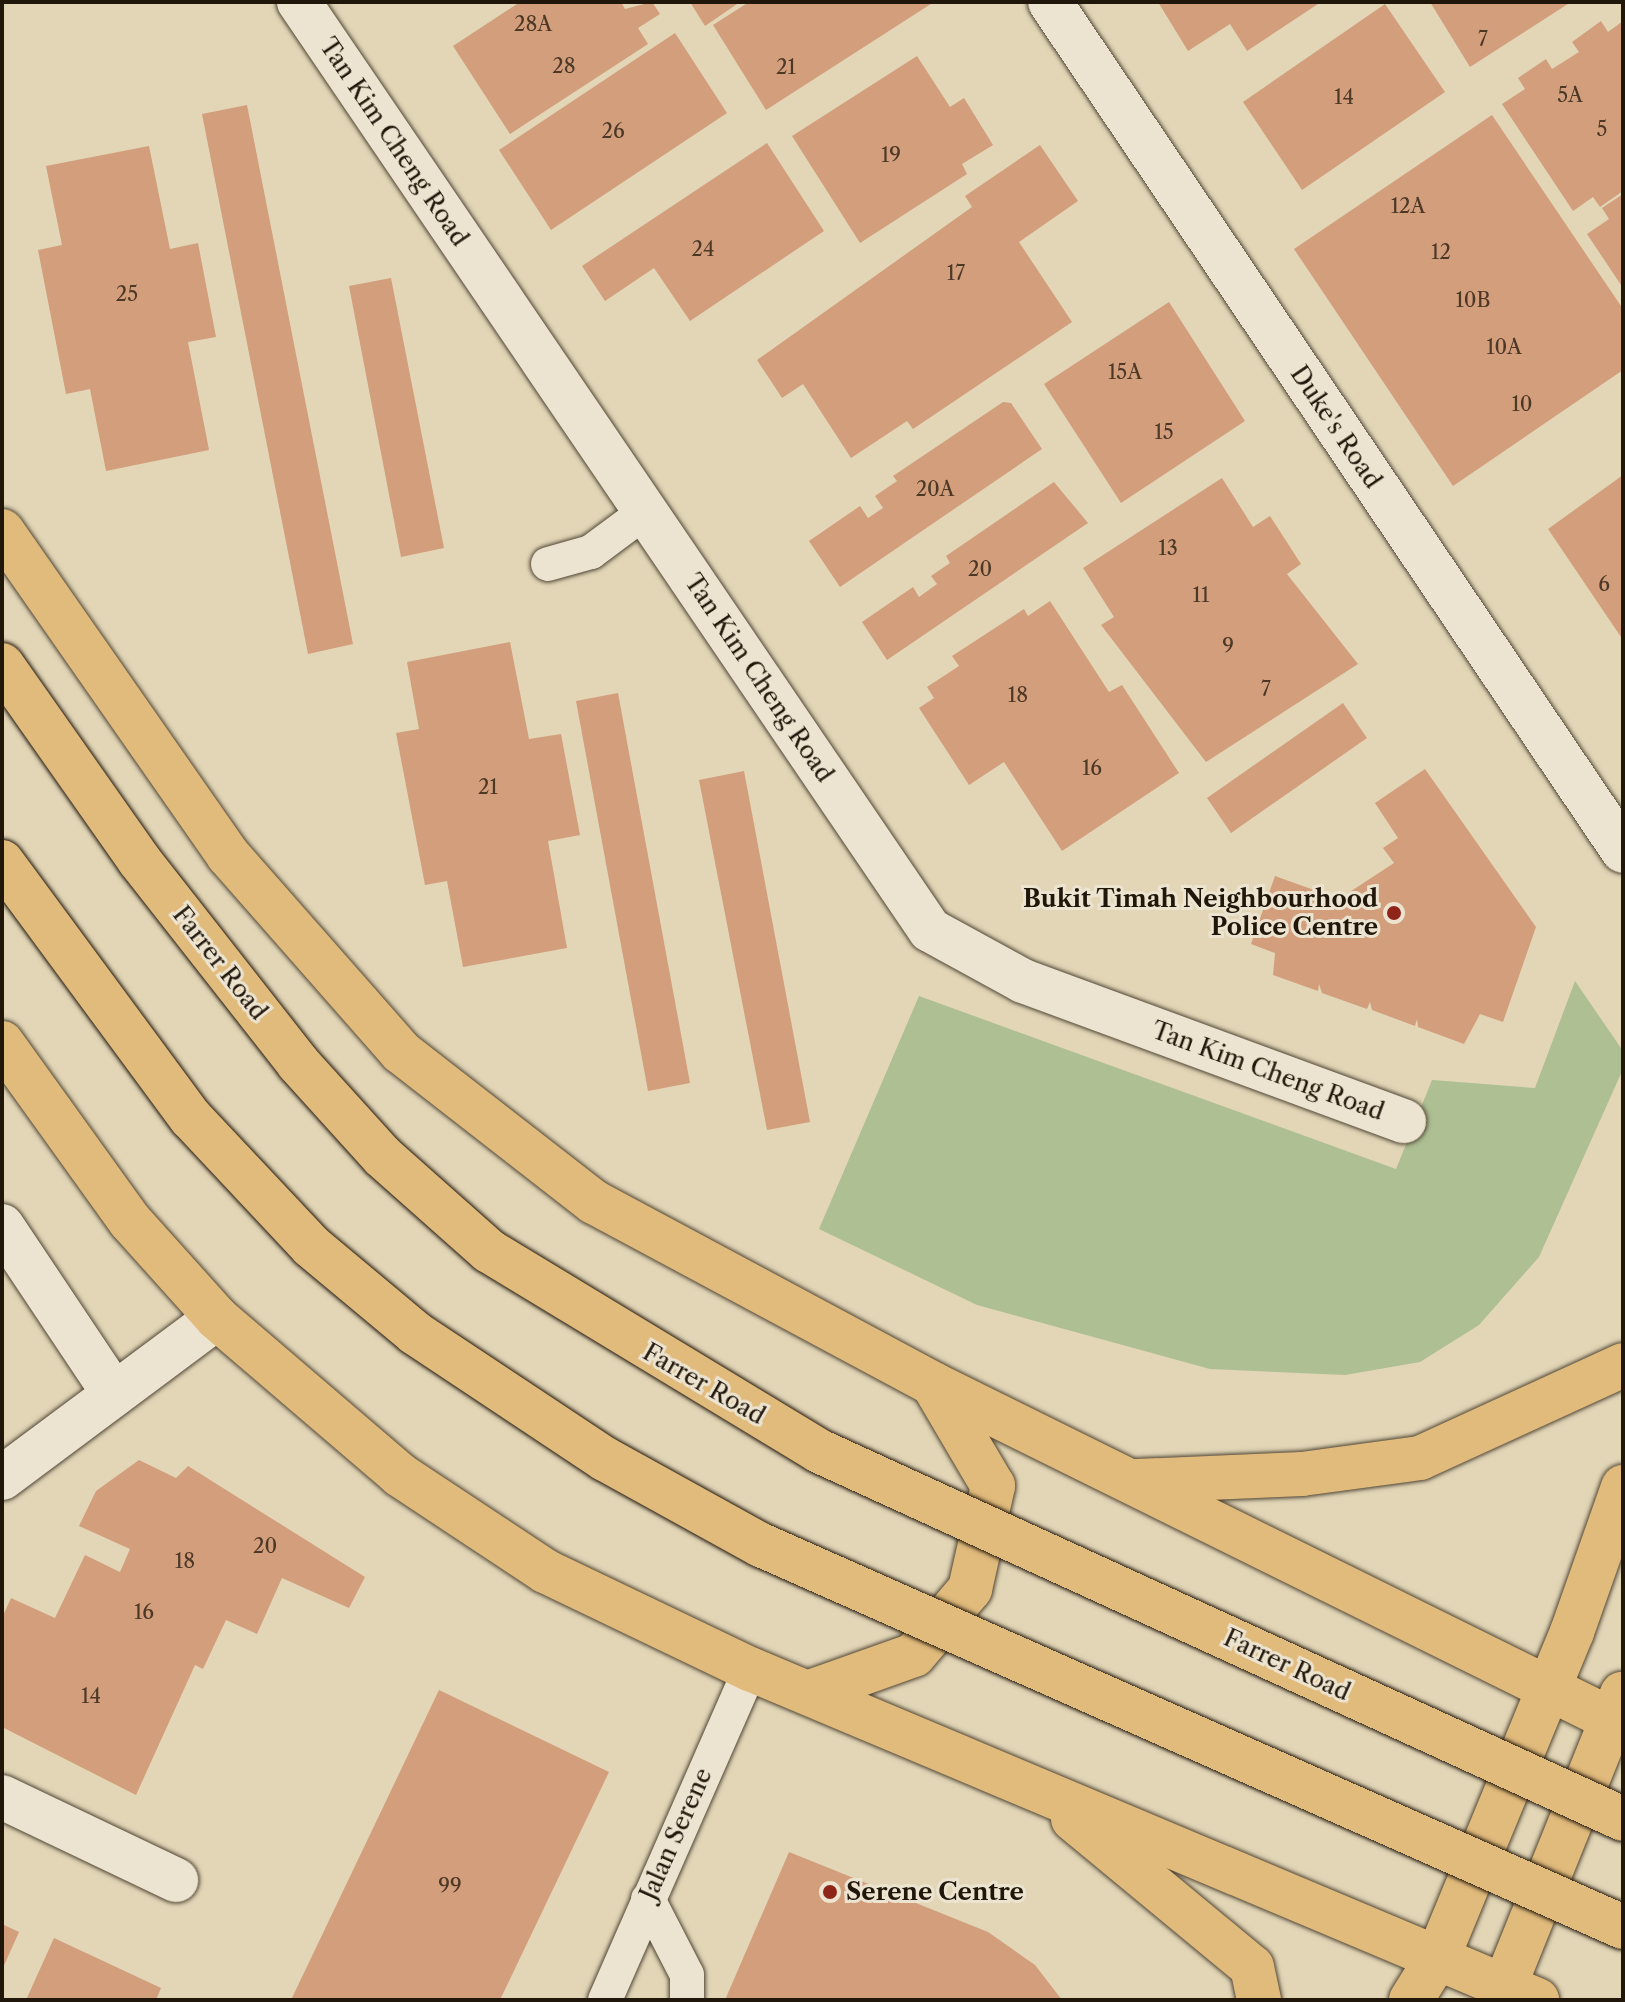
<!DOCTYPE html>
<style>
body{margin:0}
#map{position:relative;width:1625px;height:2002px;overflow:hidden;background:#e2d6b7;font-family:"Libre Caslon Text",serif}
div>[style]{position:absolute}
.green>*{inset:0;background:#adbf93}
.building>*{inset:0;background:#d29e7c}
.roads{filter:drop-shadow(0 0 2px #514635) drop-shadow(0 0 2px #514635)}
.lane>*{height:34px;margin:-17px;padding:0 17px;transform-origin:17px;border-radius:17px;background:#ece4d0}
.street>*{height:44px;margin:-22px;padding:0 22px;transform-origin:22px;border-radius:22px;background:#ece4d0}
.highway>*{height:44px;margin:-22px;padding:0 22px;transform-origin:22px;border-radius:22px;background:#e1bb7c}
.bridges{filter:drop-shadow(0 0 2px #21160a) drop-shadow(0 0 2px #21160a)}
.highway-bridge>*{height:44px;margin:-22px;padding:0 22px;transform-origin:22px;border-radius:22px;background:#e1bb7c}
.dots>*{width:22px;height:22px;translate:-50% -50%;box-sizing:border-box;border:4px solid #ece4d0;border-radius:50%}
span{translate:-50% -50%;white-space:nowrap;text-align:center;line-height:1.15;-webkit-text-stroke:6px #ece4d0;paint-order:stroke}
.number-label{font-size:20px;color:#4d3826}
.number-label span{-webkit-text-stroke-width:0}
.street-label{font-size:24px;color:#21160a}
.poi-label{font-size:24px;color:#21160a;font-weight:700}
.right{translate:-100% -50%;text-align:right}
.left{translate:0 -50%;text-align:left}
.frame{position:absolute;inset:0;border:4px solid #21160a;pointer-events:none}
</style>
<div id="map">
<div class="green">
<i style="clip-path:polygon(1575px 981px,1623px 1051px,1623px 1069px,1539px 1257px,1479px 1325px,1420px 1362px,1345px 1375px,1210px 1369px,977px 1305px,819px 1229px,919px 996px,1396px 1169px,1432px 1080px,1535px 1088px)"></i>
</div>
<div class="building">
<i style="clip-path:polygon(520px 2px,621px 2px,625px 9px,652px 2px,660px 14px,638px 28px,648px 44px,510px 134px,453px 46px)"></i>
<i style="clip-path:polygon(690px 2px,740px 2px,705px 26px)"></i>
<i style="clip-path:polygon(749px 2px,934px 2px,766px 110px,713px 25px)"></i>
<i style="clip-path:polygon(1158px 2px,1321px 2px,1247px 51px,1230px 24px,1188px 51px)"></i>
<i style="clip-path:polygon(1430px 2px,1571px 2px,1470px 67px)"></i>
<i style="clip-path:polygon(1385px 4px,1445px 92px,1302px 190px,1243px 102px)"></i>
<i style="clip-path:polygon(1601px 21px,1608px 32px,1623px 21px,1623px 191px,1600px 207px,1593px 197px,1573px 211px,1502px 104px,1525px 89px,1518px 78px,1546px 59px,1552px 69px,1579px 52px,1572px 42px)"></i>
<i style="clip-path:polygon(675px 33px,727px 113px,551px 230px,499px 150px)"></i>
<i style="clip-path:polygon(917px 56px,950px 107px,964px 98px,993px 145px,962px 164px,967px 174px,860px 243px,792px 136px)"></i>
<i style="clip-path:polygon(247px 105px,353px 644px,308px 654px,202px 114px)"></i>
<i style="clip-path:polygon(1492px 115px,1623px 309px,1623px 370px,1453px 486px,1294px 249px)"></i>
<i style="clip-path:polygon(767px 143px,824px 231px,690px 321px,654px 268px,605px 301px,582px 266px)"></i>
<i style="clip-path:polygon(1040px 145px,1078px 201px,1019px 242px,1072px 322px,913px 429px,907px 421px,851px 458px,803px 384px,782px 398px,757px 360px,972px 207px,965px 196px)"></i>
<i style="clip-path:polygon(149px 146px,170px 249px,198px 243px,216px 337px,188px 342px,209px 450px,106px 471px,90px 389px,66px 394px,38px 250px,62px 245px,46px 166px)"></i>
<i style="clip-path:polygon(1623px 194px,1623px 288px,1587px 234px,1609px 219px,1602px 208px)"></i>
<i style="clip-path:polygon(391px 278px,444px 548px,401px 557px,349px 286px)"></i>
<i style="clip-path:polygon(1169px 302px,1245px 421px,1121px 503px,1044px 384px)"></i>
<i style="clip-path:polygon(1003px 402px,1011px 403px,1042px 449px,840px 587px,809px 541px,860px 506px,868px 518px,883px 508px,875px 496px,897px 481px,893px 476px)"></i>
<i style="clip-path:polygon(1623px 475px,1623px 640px,1548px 529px)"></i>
<i style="clip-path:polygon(1222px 478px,1253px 527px,1270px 516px,1301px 564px,1287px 574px,1358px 664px,1206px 762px,1101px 625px,1114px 617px,1083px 568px)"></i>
<i style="clip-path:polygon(1054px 482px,1088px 523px,887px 660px,862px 622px,913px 587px,919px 597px,937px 584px,931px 576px,950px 563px,946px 556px)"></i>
<i style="clip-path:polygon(1050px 601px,1109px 692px,1122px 685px,1179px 773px,1062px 851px,1004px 762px,969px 785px,919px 708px,934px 698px,927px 687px,959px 666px,952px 656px,1024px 609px,1028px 616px)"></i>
<i style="clip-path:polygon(510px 642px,529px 739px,561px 734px,580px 835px,548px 841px,567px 948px,463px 967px,447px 881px,425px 885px,396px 733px,419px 729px,407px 662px)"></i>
<i style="clip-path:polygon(618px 693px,690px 1083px,648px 1091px,576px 701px)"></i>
<i style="clip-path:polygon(1343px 703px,1367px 738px,1231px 833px,1207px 798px)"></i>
<i style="clip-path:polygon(1425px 769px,1536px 927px,1503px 1022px,1480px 1014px,1464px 1044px,1418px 1027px,1417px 1019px,1415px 1026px,1372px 1010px,1370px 1002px,1367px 1009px,1322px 993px,1319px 984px,1318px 991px,1273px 975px,1275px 953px,1251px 944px,1275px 876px,1339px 899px,1394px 863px,1383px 848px,1398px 838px,1375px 803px)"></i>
<i style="clip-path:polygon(744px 771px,810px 1122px,767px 1130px,699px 780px)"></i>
<i style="clip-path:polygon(139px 1460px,176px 1478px,188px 1466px,365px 1577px,349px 1608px,282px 1578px,257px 1634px,226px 1620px,203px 1669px,195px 1665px,136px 1795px,2px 1727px,2px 1618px,11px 1598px,55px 1618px,85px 1555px,120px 1572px,130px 1549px,79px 1526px,96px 1491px)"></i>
<i style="clip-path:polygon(439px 1690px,609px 1772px,500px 2000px,291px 2000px)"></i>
<i style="clip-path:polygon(789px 1852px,988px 1932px,1035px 1965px,1062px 2000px,725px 2000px)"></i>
<i style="clip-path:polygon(2px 1924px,19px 1932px,2px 1970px)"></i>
<i style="clip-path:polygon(54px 1938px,161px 1988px,156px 2000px,26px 2000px)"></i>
</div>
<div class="roads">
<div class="lane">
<i style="left:548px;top:564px;width:45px;rotate:-15.6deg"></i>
<i style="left:591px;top:552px;width:69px;rotate:-36.7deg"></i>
<i style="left:648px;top:1899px;width:85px;rotate:62.8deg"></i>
<i style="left:687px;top:1975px;width:25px;rotate:90deg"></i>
<i style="left:605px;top:2000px;width:361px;rotate:-66.3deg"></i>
</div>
<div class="street">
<i style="left:299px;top:2px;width:1122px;rotate:55.79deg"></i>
<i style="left:930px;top:930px;width:106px;rotate:28.7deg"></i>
<i style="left:1023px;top:981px;width:406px;rotate:20.2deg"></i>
<i style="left:1050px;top:2px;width:1024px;rotate:55.98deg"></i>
<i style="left:2px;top:1226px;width:202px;rotate:56.3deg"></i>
<i style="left:2px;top:1478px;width:268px;rotate:-36.7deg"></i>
<i style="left:2px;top:1797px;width:193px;rotate:25.5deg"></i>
</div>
<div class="highway">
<i style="left:2px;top:531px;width:395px;rotate:55.1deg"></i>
<i style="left:228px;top:855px;width:262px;rotate:48.7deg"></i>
<i style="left:401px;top:1052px;width:244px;rotate:37.9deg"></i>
<i style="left:594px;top:1202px;width:385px;rotate:28.2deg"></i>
<i style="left:933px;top:1384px;width:770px;rotate:26.3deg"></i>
<i style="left:2px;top:1043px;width:219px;rotate:54.3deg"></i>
<i style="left:130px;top:1221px;width:130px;rotate:48.1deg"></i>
<i style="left:217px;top:1318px;width:241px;rotate:40.6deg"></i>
<i style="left:400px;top:1475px;width:174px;rotate:33.5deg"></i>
<i style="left:545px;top:1571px;width:227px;rotate:25.6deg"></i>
<i style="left:750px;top:1669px;width:854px;rotate:22.81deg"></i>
<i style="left:1137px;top:1481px;width:165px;rotate:-2.4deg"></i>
<i style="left:1302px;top:1474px;width:119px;rotate:-7.7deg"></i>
<i style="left:1420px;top:1458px;width:223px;rotate:-24.6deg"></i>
<i style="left:810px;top:1692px;width:110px;rotate:-19.6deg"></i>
<i style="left:914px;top:1655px;width:87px;rotate:-49.7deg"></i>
<i style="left:970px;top:1589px;width:106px;rotate:-77.4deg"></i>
<i style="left:993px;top:1486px;width:118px;rotate:-120.5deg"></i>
<i style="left:1073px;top:1819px;width:232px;rotate:39.6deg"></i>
<i style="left:1252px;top:1967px;width:34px;rotate:78deg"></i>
<i style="left:1411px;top:2000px;width:51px;rotate:-57.9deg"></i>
<i style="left:1438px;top:1957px;width:352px;rotate:-67.6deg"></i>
<i style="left:1572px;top:1632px;width:154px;rotate:-70.6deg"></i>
<i style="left:1499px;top:2000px;width:330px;rotate:-68.1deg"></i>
</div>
</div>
<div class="bridges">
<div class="highway-bridge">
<i style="left:2px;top:665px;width:238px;rotate:54.9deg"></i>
<i style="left:139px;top:860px;width:258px;rotate:51.9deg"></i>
<i style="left:298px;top:1063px;width:125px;rotate:47.9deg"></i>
<i style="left:382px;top:1156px;width:143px;rotate:41.6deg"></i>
<i style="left:489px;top:1251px;width:386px;rotate:31.2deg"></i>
<i style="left:819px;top:1451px;width:884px;rotate:24.59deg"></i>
<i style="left:2px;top:862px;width:318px;rotate:53.6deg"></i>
<i style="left:191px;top:1118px;width:175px;rotate:46.8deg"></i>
<i style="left:311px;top:1246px;width:136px;rotate:39.9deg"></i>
<i style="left:415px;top:1333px;width:228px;rotate:33.6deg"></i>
<i style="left:605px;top:1459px;width:178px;rotate:28.9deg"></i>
<i style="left:761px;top:1545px;width:943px;rotate:23.9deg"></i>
</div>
</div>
<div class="dots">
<i style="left:1394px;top:913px;background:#8f2418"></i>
<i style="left:830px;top:1892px;background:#8f2418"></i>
</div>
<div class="number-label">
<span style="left:533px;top:24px">28A</span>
<span style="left:1483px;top:39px">7</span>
<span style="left:564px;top:66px">28</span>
<span style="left:786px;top:67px">21</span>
<span style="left:1570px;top:95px">5A</span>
<span style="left:1344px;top:97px">14</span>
<span style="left:1602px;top:129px">5</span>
<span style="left:613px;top:131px">26</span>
<span style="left:891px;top:155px">19</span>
<span style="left:1408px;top:206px">12A</span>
<span style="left:703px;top:249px">24</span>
<span style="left:1441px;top:252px">12</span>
<span style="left:956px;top:273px">17</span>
<span style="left:127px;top:294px">25</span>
<span style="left:1473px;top:300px">10B</span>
<span style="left:1504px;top:347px">10A</span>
<span style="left:1125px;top:372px">15A</span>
<span style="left:1522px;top:404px">10</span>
<span style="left:1164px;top:432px">15</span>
<span style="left:935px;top:489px">20A</span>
<span style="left:1168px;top:548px">13</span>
<span style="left:980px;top:569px">20</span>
<span style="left:1604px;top:584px">6</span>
<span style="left:1201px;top:595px">11</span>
<span style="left:1228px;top:646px">9</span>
<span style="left:1266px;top:689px">7</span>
<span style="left:1018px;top:695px">18</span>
<span style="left:1092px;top:768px">16</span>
<span style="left:488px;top:787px">21</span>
<span style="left:265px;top:1546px">20</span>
<span style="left:185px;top:1561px">18</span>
<span style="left:144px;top:1612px">16</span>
<span style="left:91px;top:1696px">14</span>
<span style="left:450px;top:1886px">99</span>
</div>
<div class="street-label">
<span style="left:394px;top:142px;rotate:56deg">Tan Kim Cheng Road</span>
<span style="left:1336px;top:427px;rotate:56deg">Duke's Road</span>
<span style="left:759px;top:678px;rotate:56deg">Tan Kim Cheng Road</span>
<span style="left:220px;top:963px;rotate:52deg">Farrer Road</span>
<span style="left:1268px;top:1071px;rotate:20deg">Tan Kim Cheng Road</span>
<span style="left:704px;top:1384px;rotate:30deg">Farrer Road</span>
<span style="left:1287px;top:1665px;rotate:25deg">Farrer Road</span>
<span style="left:676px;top:1834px;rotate:-66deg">Jalan Serene</span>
</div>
<div class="poi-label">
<span class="right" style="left:1378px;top:913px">Bukit Timah Neighbourhood<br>Police Centre</span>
<span class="left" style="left:846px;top:1892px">Serene Centre</span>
</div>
<div class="frame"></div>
</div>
